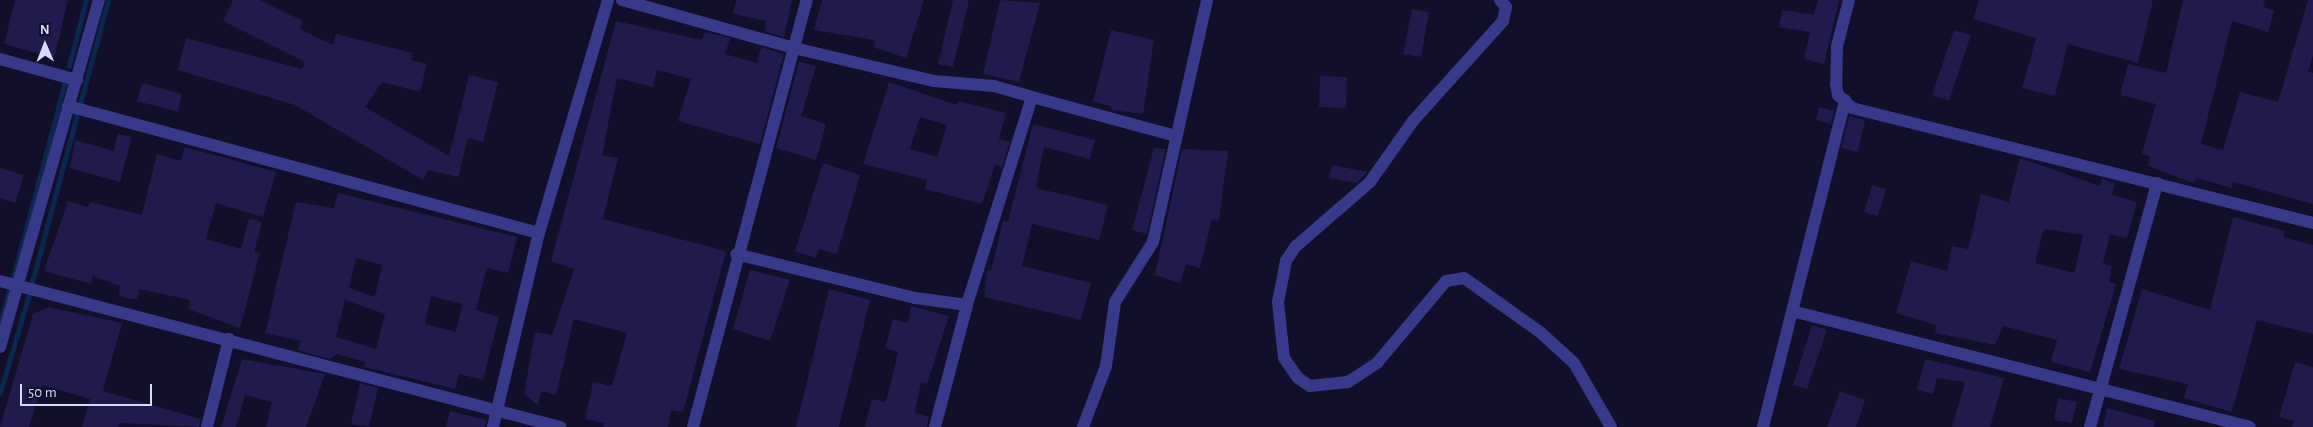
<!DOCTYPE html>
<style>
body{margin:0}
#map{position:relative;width:2313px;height:427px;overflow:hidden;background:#120f2a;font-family:"Alegreya Sans",sans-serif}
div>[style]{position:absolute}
.stream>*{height:5px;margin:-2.5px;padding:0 2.5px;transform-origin:2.5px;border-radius:2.5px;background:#0a274e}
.building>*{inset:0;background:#211a4c}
.minor>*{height:12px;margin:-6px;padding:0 6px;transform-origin:6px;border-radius:6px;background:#373a8b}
span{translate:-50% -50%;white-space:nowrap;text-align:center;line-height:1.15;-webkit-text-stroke:4px #120f2a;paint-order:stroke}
.north{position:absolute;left:20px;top:20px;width:50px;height:50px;-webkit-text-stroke:4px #120f2a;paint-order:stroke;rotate:359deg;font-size:14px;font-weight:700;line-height:20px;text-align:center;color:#dad8ff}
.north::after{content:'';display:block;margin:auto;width:18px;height:22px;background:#dad8ff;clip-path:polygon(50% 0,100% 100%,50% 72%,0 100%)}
.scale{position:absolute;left:20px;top:384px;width:132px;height:22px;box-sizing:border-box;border:2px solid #dad8ff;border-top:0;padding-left:6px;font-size:15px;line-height:18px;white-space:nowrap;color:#dad8ff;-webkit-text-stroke:4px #120f2a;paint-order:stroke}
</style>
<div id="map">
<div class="stream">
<i style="left:69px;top:66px;width:68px;rotate:-75.6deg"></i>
<i style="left:80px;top:104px;width:108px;rotate:-74.9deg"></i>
<i style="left:12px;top:281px;width:206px;rotate:-75.1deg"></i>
<i style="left:31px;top:286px;width:178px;rotate:-75deg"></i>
<i style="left:0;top:323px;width:38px;rotate:-75deg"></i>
<i style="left:0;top:393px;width:106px;rotate:-73.6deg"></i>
</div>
<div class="building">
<i style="clip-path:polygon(15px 0,68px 0,54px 58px,4px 44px)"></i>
<i style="clip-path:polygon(233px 0,260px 0,303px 21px,300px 29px,333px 45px,336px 34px,413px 53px,411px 60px,427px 64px,420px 92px,382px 82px,365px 107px,449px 156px,469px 75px,498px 82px,483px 142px,468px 138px,458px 177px,428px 170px,423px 180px,295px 105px,178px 70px,186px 38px,302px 69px,305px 62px,223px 21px)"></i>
<i style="clip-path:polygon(736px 0,792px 0,784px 37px,764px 31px,766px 21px,733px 14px)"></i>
<i style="clip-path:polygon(822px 0,924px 0,906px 58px,873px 47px,875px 40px,814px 30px)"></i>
<i style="clip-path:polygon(953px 0,969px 0,953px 67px,938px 64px)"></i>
<i style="clip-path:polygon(1000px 0,1040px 3px,1019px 82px,983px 74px)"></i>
<i style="clip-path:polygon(1818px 0,1839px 0,1824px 64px,1804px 59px,1810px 32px,1779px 27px,1782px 10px,1814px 15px)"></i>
<i style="clip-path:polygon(1979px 0,2153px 0,2138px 63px,2068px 44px,2055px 96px,2022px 88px,2036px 38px,1973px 19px)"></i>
<i style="clip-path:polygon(2183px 0,2265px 0,2263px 7px,2274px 10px,2268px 32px,2232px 21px,2201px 144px,2223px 150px,2240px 92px,2278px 102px,2308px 0,2313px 0,2313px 55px,2308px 72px,2313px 73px,2313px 204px,2233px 182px,2232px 188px,2196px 178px,2194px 183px,2148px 166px,2150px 156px,2142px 154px,2156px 104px,2120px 95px,2128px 64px,2166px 73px)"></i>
<i style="clip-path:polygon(1412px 9px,1429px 12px,1421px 57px,1403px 54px)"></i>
<i style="clip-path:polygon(616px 21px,702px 40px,705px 32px,730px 38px,725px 54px,757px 63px,761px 47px,784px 54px,760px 144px,678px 121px,691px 79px,657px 70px,653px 87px,617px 78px,602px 155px,618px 158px,603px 219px,726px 251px,683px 412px,671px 410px,668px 427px,603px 427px,604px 423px,585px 419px,593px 382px,612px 386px,627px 333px,574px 319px,556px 395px,541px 391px,538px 406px,524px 393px,535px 332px,552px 335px,574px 269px,551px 261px)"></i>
<i style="clip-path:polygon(1111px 30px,1154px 40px,1143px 114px,1112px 110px,1111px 106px,1093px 102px)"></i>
<i style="clip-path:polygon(1954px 30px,1971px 35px,1949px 101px,1932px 95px)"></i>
<i style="clip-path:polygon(799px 62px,816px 66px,801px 116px,826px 124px,816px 160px,776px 148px)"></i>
<i style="clip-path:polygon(1320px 76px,1347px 77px,1346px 108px,1319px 107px)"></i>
<i style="clip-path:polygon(evenodd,889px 82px,957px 105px,958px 101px,1006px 113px,999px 139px,1010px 142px,1002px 167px,995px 165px,982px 204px,925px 189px,927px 180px,863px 164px,889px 82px,920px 117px,947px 125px,937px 157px,910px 149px,920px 117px)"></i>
<i style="clip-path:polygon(142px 83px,182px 94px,178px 112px,137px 101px)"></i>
<i style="clip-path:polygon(1819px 107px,1834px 111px,1831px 124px,1816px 120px)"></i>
<i style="clip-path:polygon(1849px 116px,1865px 120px,1858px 152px,1841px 148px)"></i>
<i style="clip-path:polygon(1033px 124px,1095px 140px,1090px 159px,1044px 147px,1036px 188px,1108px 205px,1099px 240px,1032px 224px,1022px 266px,1091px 283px,1081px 320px,984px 297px,987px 270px,991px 271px,1003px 221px,1008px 222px)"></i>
<i style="clip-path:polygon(118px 134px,132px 137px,120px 182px,70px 168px,75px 140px,114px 151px)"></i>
<i style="clip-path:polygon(185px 147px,276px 172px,263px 217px,216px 203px,206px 239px,241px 249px,249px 218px,262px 222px,254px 252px,260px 253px,240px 328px,188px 309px,190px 300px,139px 289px,137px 299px,131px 299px,119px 296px,120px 286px,93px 276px,91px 284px,44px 271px,68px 201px,88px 207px,90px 202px,142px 215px,157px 154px,181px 161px)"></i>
<i style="clip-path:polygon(1154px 148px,1166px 149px,1147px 234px,1132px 230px)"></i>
<i style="clip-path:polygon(1182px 149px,1228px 151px,1219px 221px,1212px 219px,1200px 268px,1186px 264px,1180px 283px,1155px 275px)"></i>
<i style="clip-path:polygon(evenodd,2020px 158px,2100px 186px,2102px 179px,2115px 183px,2112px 195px,2137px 202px,2127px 238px,2110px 234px,2103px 264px,2112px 266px,2109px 282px,2116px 284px,2090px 372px,2051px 362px,2057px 340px,2003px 326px,1995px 345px,1935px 333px,1936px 325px,1896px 313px,1911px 261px,1947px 271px,1952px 246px,1968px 249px,1981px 194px,2009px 202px,2020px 158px,2044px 229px,2083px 235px,2074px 273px,2035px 263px,2044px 229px)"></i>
<i style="clip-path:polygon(823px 163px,860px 175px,837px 254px,819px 249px,815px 258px,795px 251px)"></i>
<i style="clip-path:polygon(1332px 165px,1367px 172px,1357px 183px,1329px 178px)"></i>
<i style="clip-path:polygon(0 168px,24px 175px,15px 203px,0 198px)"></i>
<i style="clip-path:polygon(1872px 185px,1886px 189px,1878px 216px,1864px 212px)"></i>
<i style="clip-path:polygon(evenodd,338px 193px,517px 237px,508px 273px,487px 268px,476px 310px,499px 317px,483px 380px,459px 374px,455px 389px,364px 367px,365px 362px,336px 354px,330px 359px,298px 350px,300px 341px,265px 333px,296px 202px,334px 208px,338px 193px,356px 258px,382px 265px,375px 297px,349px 288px,356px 258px,338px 193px,431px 296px,462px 304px,456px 332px,425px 324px,431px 296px,338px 193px,345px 300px,385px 314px,376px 349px,336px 337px,345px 300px)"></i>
<i style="clip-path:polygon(2233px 217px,2285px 231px,2283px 237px,2313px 245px,2313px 334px,2257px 320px,2232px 412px,2184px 398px,2188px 384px,2119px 369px,2142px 289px,2210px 310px)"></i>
<i style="clip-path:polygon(750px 270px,790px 280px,770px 341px,733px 329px)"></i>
<i style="clip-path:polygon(829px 289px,870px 300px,839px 427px,796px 427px)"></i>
<i style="clip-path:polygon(911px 306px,949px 316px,927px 384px,921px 382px,915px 413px,929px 417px,927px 427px,865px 427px,872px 399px,885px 402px,888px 394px,898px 352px,885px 348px,893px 319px,908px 323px)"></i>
<i style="clip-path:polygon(48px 307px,122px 323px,103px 391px,201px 419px,199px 427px,120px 423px,118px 427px,82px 427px,90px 399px,42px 385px,29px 427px,0 427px,33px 314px)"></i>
<i style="clip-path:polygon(1812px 325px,1827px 330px,1807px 389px,1793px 385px)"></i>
<i style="clip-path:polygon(242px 359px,325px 374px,306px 427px,266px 427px,272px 402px,245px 395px,236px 427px,221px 427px)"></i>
<i style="clip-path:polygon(1925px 359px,2004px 378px,1990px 427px,1952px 427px,1965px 382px,1937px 378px,1933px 394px,1917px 390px)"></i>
<i style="clip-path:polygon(2295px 362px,2313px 367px,2313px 427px,2292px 427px,2294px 421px,2279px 417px)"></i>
<i style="clip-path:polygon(360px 383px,378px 388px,369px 427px,351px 424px)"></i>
<i style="clip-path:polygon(1840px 391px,1865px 400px,1856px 427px,1827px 427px)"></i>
<i style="clip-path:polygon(2058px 398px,2077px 402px,2072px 423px,2054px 420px)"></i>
<i style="clip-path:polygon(2107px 408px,2155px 421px,2154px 427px,2103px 427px)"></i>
<i style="clip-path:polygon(450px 411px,486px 420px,485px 427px,446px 427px)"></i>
</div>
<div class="minor">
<i style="left:622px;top:0;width:179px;rotate:15.6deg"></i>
<i style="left:794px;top:48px;width:144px;rotate:13.3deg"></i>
<i style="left:934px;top:81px;width:60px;rotate:4.8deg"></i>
<i style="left:994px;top:86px;width:40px;rotate:16deg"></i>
<i style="left:1032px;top:97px;width:218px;rotate:107.4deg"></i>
<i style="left:967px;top:305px;width:52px;rotate:-172.3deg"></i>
<i style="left:915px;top:298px;width:184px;rotate:-166.2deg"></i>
<i style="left:1500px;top:0;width:9px;rotate:49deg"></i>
<i style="left:1506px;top:7px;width:14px;rotate:102deg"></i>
<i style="left:1503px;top:21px;width:135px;rotate:132deg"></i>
<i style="left:1413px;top:121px;width:75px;rotate:125.2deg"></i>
<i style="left:1370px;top:182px;width:98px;rotate:139.1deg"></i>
<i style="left:1296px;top:246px;width:18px;rotate:124deg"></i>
<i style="left:1286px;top:261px;width:42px;rotate:101deg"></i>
<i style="left:1278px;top:302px;width:56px;rotate:83.9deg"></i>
<i style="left:1284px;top:358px;width:24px;rotate:55deg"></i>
<i style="left:1298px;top:378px;width:14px;rotate:34deg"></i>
<i style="left:1310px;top:386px;width:38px;rotate:-6deg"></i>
<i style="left:1348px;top:382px;width:35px;rotate:-33deg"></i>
<i style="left:1377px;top:363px;width:107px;rotate:-49.9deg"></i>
<i style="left:1446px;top:281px;width:18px;rotate:-9deg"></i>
<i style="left:1464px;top:278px;width:93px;rotate:35.4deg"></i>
<i style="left:1540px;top:332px;width:46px;rotate:42.4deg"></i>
<i style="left:1574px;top:363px;width:74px;rotate:60deg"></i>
<i style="left:1849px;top:0;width:48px;rotate:104.6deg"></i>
<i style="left:1837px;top:46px;width:39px;rotate:91deg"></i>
<i style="left:1836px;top:85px;width:10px;rotate:79deg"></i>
<i style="left:1838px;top:95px;width:19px;rotate:43deg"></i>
<i style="left:1852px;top:108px;width:475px;rotate:14deg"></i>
<i style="left:0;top:59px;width:80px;rotate:15.3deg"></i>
<i style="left:1032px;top:97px;width:149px;rotate:15.2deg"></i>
<i style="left:68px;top:106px;width:488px;rotate:15.1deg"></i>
<i style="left:0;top:281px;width:579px;rotate:14.61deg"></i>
<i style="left:1792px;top:311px;width:472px;rotate:14.2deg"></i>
<i style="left:0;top:347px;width:361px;rotate:-74.1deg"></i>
<i style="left:207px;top:427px;width:91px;rotate:-76deg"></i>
<i style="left:493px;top:427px;width:199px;rotate:-76.7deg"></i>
<i style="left:539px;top:233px;width:243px;rotate:-73.5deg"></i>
<i style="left:693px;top:427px;width:442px;rotate:-75.1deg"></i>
<i style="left:935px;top:427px;width:126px;rotate:-75.3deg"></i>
<i style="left:1083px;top:427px;width:65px;rotate:-69.3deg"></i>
<i style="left:1106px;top:366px;width:65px;rotate:-82deg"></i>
<i style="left:1115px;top:302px;width:71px;rotate:-57.7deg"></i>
<i style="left:1153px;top:242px;width:248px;rotate:-77.4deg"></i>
<i style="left:1763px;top:427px;width:337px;rotate:-75.9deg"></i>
<i style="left:2090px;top:427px;width:253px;rotate:-74.6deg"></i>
</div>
<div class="north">N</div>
<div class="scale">50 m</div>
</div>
